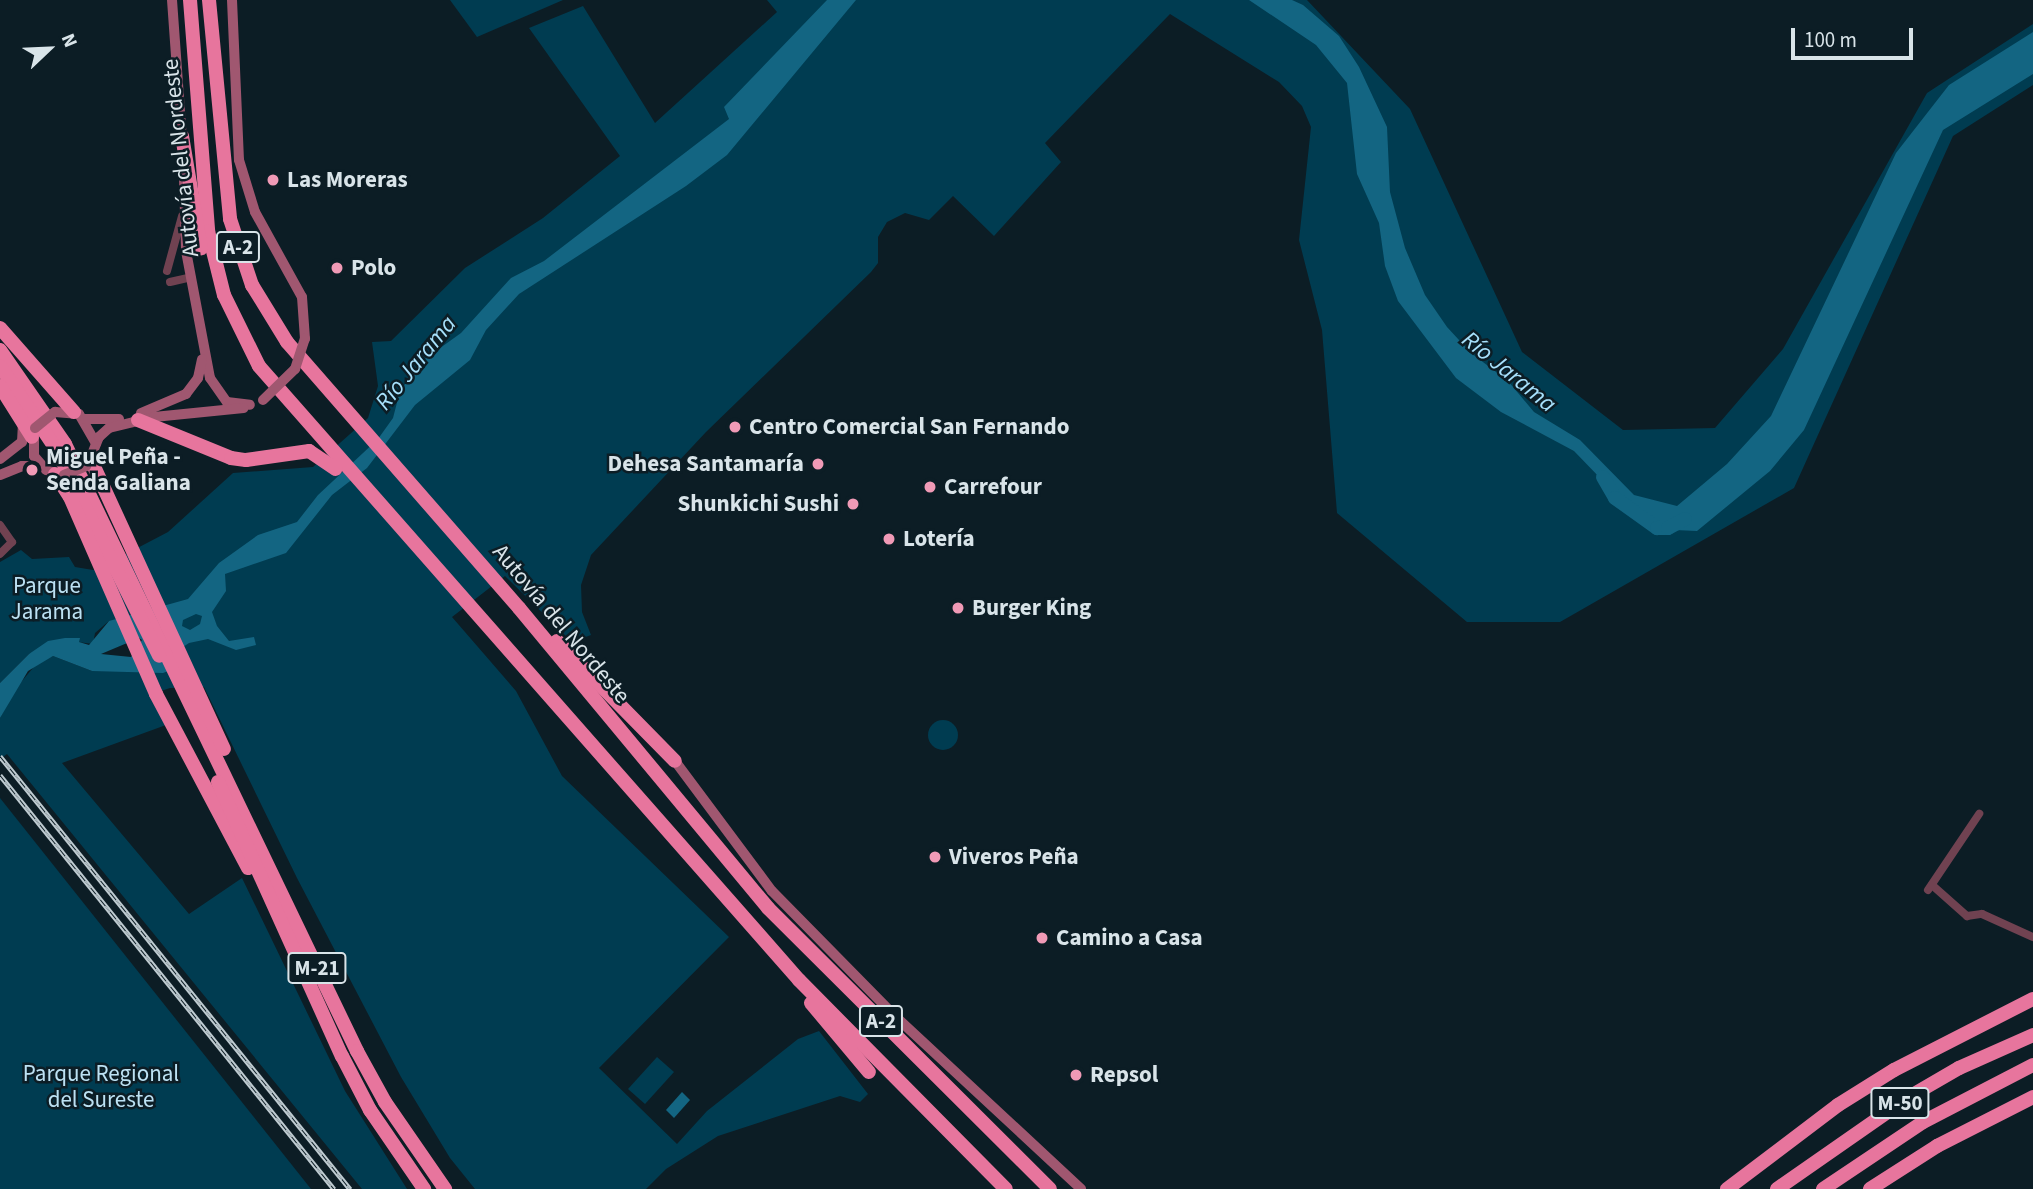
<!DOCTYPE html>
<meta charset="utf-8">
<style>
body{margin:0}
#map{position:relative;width:2033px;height:1189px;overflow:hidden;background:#0c1d25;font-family:"Source Sans 3",sans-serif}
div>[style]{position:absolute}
.green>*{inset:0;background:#003c51}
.round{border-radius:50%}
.water>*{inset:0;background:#136582}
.river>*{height:14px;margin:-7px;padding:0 7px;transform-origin:7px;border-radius:7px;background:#136582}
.street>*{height:8px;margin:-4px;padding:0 4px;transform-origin:4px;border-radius:4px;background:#704251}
.secondary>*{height:10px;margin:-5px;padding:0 5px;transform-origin:5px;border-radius:5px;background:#a05770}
.highway>*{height:14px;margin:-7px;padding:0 7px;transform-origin:7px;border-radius:7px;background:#e7759d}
.rail>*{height:5px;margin-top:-2.5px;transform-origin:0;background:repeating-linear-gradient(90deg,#0c1d25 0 8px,#bfcbd1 0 16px);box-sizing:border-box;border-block:2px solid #bfcbd1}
.secondary-bridge>*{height:10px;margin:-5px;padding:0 5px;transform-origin:5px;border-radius:5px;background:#a05770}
.dots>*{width:19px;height:19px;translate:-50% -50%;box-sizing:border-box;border:4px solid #0c1d25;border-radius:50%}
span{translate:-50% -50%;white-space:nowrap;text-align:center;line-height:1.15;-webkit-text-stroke:5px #0c1d25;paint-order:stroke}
.shield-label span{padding:2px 5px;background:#0c1d25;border:2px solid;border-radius:5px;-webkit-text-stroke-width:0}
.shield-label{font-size:21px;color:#d9e4e9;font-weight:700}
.street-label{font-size:23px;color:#d9e4e9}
.poi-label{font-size:23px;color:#d9e4e9;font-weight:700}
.left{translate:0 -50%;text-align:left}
.right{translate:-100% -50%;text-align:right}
.park-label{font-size:23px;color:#bce1f3}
.water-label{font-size:24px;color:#a7e1fc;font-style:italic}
.north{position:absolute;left:14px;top:14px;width:70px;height:70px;-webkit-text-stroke:5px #0c1d25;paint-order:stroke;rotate:67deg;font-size:19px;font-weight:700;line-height:28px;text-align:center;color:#d9e4e9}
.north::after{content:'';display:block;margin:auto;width:24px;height:32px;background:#d9e4e9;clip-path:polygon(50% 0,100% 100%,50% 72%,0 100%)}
.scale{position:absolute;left:1791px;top:28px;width:122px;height:32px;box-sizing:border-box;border:4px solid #d9e4e9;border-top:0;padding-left:9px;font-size:21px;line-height:24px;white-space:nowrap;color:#d9e4e9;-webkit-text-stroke:5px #0c1d25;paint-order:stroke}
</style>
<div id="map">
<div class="green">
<i style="clip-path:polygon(450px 0,563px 0,477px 37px)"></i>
<i style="clip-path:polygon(767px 0,1307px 0,1410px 109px,1522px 352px,1623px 430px,1715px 428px,1783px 349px,1927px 93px,2033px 24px,2033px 85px,1953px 136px,1794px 488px,1560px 622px,1467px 622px,1337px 513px,1322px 330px,1299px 240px,1311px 127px,1302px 106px,1279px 82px,1170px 14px,1045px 143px,1061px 162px,994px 236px,953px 196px,929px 220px,905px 213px,887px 222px,878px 237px,878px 263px,871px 272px,706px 432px,591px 555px,581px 585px,582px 612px,591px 635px,572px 642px,505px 576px,452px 617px,516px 691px,562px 776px,729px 937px,599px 1068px,677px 1144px,707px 1111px,798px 1039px,819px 1031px,868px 1094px,860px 1102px,840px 1096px,718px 1136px,666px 1169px,646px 1189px,475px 1189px,450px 1158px,401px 1077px,297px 878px,204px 687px,170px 688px,149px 695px,166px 725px,62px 763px,189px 914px,242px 878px,345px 1091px,407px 1189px,362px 1189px,7px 754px,0 759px,0 718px,11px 694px,38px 662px,53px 656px,92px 671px,147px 669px,147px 637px,109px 621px,95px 633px,93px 644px,78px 642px,29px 654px,0 683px,0 562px,21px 550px,32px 559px,69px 557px,75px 567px,93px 570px,105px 565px,168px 532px,233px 473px,313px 467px,368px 418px,378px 386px,372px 342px,391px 341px,465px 268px,543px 218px,620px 156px,529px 28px,583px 6px,655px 123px,777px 12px)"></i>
<i class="round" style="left:928px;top:720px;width:30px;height:30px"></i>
<i style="clip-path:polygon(0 798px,311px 1189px,0 1189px)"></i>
<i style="clip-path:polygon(657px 1057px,674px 1072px,645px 1104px,628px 1089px)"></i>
</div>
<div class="water">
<i style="clip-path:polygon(evenodd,827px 0,856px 0,727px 155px,686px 186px,519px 294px,486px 330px,470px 360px,415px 405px,367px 468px,332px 495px,286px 553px,225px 574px,226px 591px,212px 612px,217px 626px,229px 641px,254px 637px,256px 645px,236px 650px,208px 639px,189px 643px,183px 647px,176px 668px,163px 673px,92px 671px,53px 656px,28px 671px,0 718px,0 683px,29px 654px,48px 641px,65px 638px,80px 638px,79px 642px,89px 645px,109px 621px,188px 599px,219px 563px,258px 535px,297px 522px,318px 495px,378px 439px,393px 418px,400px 391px,422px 361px,461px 333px,511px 278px,544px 261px,729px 119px,724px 107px,827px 0,196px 614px,202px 616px,200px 624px,190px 630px,182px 626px,183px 620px,196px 614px,827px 0,139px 638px,142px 640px,131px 657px,101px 654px,139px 638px)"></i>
<i style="clip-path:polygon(1249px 0,1292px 0,1303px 5px,1339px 36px,1359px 67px,1387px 127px,1390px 192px,1405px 248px,1425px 295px,1447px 327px,1471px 353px,1508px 381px,1534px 412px,1580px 440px,1634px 495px,1677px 506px,1727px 464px,1771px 416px,1896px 153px,1949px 85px,2033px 32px,2033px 74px,1943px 130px,1804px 430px,1770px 471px,1697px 531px,1675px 530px,1631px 510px,1574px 451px,1501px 412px,1456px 378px,1398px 301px,1385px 266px,1379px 223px,1357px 174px,1347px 83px,1316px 45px)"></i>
<i style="clip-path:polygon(682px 1092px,690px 1100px,674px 1118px,666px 1110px)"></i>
</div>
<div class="river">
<i style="left:1603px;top:477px;width:24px;rotate:60deg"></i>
<i style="left:1615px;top:498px;width:52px;rotate:35.5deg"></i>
<i style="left:1657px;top:528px;width:11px"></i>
<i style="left:1668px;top:528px;width:19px;rotate:-28deg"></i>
</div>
<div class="street">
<i style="left:167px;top:271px;width:57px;rotate:-74.7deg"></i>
<i style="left:170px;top:282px;width:22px;rotate:-13deg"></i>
<i style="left:0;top:525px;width:21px;rotate:55deg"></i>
<i style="left:12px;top:542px;width:17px;rotate:135deg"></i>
<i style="left:1932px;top:885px;width:47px;rotate:41.5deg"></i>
<i style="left:1967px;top:916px;width:15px;rotate:-8deg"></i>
<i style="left:1982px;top:914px;width:56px;rotate:24.3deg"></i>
<i style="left:1928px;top:890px;width:92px;rotate:-56.1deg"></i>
</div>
<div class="secondary">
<i style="left:172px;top:0;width:141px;rotate:85.9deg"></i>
<i style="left:232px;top:0;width:160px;rotate:87.5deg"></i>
<i style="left:239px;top:160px;width:54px;rotate:72.9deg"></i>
<i style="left:255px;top:212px;width:97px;rotate:61.1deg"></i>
<i style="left:302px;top:297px;width:42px;rotate:85.9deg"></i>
<i style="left:184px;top:178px;width:73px;rotate:88.4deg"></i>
<i style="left:186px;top:251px;width:129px;rotate:79.3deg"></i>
<i style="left:210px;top:378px;width:29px;rotate:55deg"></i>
<i style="left:227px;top:402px;width:23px;rotate:7deg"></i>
<i style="left:55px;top:412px;width:24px;rotate:5deg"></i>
<i style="left:79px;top:414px;width:34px;rotate:60deg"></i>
<i style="left:141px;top:413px;width:49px;rotate:-22.9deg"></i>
<i style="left:186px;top:394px;width:20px;rotate:-53deg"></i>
<i style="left:198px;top:378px;width:19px;rotate:-78deg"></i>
<i style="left:85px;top:419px;width:34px"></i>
<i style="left:34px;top:431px;width:25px;rotate:90deg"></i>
<i style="left:34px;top:456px;width:18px;rotate:49deg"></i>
<i style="left:46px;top:470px;width:17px;rotate:17deg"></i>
<i style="left:0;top:459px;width:28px;rotate:-38deg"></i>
<i style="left:22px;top:442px;width:17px;rotate:-87deg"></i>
<i style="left:88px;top:464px;width:29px;rotate:-68deg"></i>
<i style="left:99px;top:437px;width:13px;rotate:-42deg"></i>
<i style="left:109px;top:428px;width:46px;rotate:-13.7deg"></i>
<i style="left:154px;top:417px;width:90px;rotate:-5.7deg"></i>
<i style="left:0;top:475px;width:24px;rotate:-22deg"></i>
<i style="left:22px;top:466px;width:19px"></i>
<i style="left:675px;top:761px;width:162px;rotate:53.3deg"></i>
<i style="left:772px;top:891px;width:175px;rotate:45.5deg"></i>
<i style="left:895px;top:1016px;width:254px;rotate:42.9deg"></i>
</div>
<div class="highway">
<i style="left:190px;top:0;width:232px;rotate:85.5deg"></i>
<i style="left:208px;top:231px;width:66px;rotate:76deg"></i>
<i style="left:224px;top:295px;width:79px;rotate:63.8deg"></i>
<i style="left:259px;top:366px;width:818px;rotate:48.67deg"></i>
<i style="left:799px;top:980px;width:294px;rotate:45.3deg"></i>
<i style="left:209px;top:0;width:220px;rotate:84.5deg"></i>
<i style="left:230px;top:219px;width:70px;rotate:71.6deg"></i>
<i style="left:252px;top:285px;width:67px;rotate:58.4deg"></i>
<i style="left:287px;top:342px;width:353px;rotate:48.9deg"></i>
<i style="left:519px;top:608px;width:390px;rotate:50.3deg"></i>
<i style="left:768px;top:908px;width:398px;rotate:44.9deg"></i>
<i style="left:182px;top:136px;width:114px;rotate:80.4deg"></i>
<i style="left:0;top:328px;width:112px;rotate:48.6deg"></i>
<i style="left:0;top:350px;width:114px;rotate:55.3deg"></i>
<i style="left:65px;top:444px;width:674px;rotate:64.31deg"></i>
<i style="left:357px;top:1051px;width:58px;rotate:61.2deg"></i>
<i style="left:385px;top:1102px;width:106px;rotate:55.4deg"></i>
<i style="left:0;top:366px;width:100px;rotate:56deg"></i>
<i style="left:56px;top:449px;width:231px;rotate:63.5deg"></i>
<i style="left:0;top:386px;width:60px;rotate:57.9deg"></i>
<i style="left:138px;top:420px;width:100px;rotate:22.2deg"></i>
<i style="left:231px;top:458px;width:15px;rotate:8deg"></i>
<i style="left:246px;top:460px;width:64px;rotate:-8.1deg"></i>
<i style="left:309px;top:451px;width:32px;rotate:34deg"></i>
<i style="left:91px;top:460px;width:318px;rotate:65.3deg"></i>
<i style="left:55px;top:474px;width:27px;rotate:57deg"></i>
<i style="left:70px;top:497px;width:215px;rotate:66.4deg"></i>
<i style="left:156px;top:694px;width:197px;rotate:62.1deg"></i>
<i style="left:557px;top:641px;width:168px;rotate:45.5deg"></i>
<i style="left:218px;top:782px;width:301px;rotate:65.7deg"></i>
<i style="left:342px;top:1056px;width:61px;rotate:62.6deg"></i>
<i style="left:370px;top:1110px;width:96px;rotate:55.6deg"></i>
<i style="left:811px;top:1003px;width:90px;rotate:50deg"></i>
<i style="left:1727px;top:1189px;width:139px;rotate:-37.1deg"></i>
<i style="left:1838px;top:1105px;width:66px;rotate:-32deg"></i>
<i style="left:1894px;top:1070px;width:156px;rotate:-27.1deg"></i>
<i style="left:1777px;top:1189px;width:161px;rotate:-34.9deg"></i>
<i style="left:1909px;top:1097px;width:58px;rotate:-30.1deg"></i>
<i style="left:1959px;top:1068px;width:81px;rotate:-24deg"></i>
<i style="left:1823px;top:1189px;width:120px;rotate:-33.8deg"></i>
<i style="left:1923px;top:1122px;width:124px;rotate:-27.4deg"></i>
<i style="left:1870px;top:1189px;width:80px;rotate:-32.7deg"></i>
<i style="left:1937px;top:1146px;width:108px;rotate:-27deg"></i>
</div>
<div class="rail">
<i style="left:0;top:756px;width:557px;rotate:51.05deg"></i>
<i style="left:0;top:775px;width:532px;rotate:51.1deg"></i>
</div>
<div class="secondary-bridge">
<i style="left:263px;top:400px;width:45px;rotate:-44.1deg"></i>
<i style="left:295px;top:369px;width:32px;rotate:-72deg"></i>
<i style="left:35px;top:428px;width:26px;rotate:-39deg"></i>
<i style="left:64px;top:475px;width:24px;rotate:-22deg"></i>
</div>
<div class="dots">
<i style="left:273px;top:180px;background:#f09ab6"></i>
<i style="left:337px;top:268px;background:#f09ab6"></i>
<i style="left:735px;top:427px;background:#f09ab6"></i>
<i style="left:818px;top:464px;background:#f09ab6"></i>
<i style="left:32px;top:470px;background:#f09ab6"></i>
<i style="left:930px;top:487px;background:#f09ab6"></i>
<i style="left:853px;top:504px;background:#f09ab6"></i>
<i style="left:889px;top:539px;background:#f09ab6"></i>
<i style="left:958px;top:608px;background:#f09ab6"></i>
<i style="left:935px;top:857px;background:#f09ab6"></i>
<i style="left:1042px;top:938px;background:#f09ab6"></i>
<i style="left:1076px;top:1075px;background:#f09ab6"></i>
</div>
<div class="shield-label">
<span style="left:238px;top:247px">A-2</span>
<span style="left:317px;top:968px">M-21</span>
<span style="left:881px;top:1021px">A-2</span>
<span style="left:1900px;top:1103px">M-50</span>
</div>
<div class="street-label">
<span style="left:181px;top:158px;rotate:-96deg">Autovía del Nordeste</span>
<span style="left:561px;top:624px;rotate:50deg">Autovía del Nordeste</span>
</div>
<div class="poi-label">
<span class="left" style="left:287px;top:180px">Las Moreras</span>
<span class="left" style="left:351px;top:268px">Polo</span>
<span class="left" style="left:749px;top:427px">Centro Comercial San Fernando</span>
<span class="left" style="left:46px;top:470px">Miguel Peña -<br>Senda Galiana</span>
<span class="right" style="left:804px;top:464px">Dehesa Santamaría</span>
<span class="left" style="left:944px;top:487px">Carrefour</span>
<span class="right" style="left:839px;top:504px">Shunkichi Sushi</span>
<span class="left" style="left:903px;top:539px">Lotería</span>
<span class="left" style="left:972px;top:608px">Burger King</span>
<span class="left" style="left:949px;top:857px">Viveros Peña</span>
<span class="left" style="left:1056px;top:938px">Camino a Casa</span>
<span class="left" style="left:1090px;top:1075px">Repsol</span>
</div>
<div class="park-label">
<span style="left:47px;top:599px">Parque<br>Jarama</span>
<span style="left:101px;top:1087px">Parque Regional<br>del Sureste</span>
</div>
<div class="water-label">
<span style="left:416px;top:363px;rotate:-51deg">Río Jarama</span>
<span style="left:1509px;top:372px;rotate:39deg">Río Jarama</span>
</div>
<div class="north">N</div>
<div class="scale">100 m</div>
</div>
